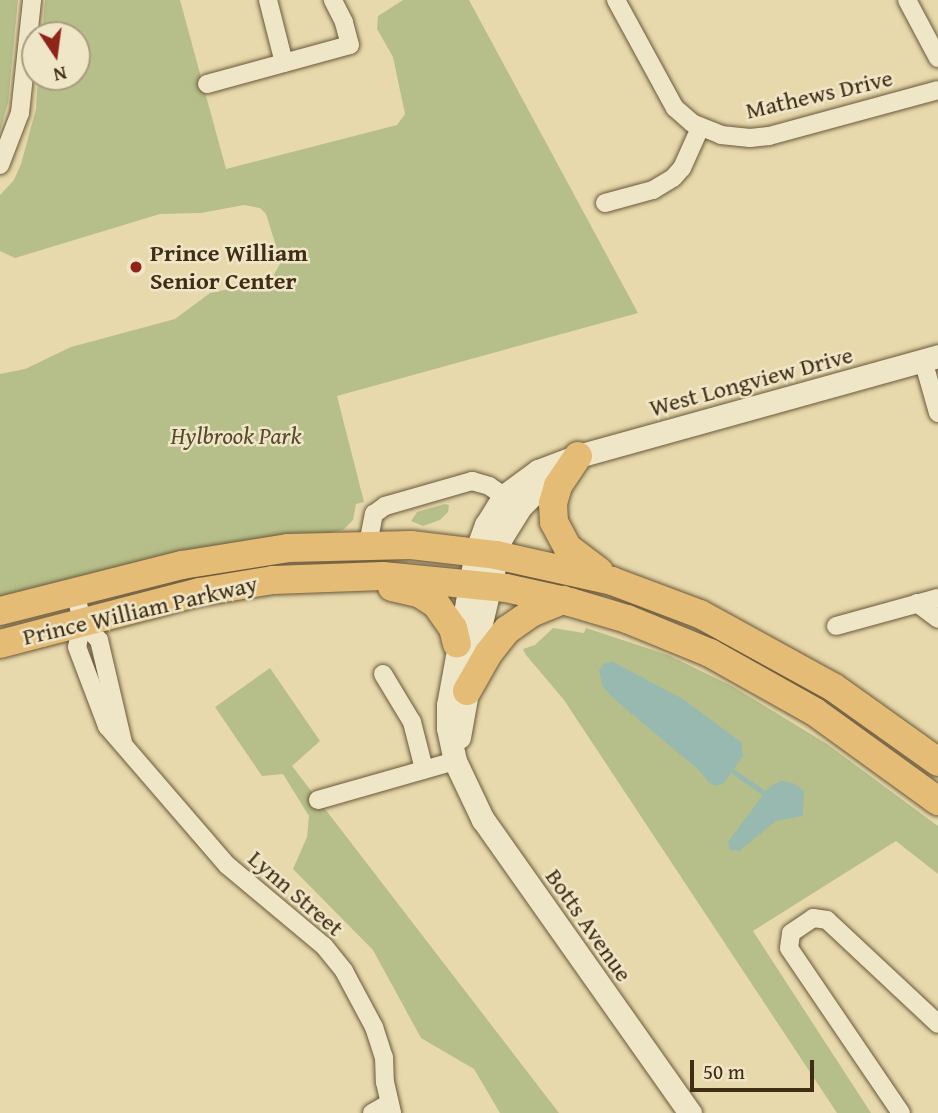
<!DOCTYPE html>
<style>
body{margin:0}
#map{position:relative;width:938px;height:1113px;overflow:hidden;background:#e7d9ab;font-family:"Gentium Book Plus",serif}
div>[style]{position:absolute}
.green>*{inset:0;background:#b6bf89}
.water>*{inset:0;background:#97b9af}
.stream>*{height:5px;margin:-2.5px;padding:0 2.5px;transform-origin:2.5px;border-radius:2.5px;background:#97b9af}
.roads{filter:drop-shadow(0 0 2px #6a583a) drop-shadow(0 0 2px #6a583a)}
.minor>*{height:18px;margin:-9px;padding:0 9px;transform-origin:9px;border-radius:9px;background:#efe6c8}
.tertiary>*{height:23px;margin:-11.5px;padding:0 11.5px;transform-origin:11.5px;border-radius:11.5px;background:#efe6c8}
.primary>*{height:28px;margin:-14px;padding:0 14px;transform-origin:14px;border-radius:14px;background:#e4bc76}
.dots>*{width:19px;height:19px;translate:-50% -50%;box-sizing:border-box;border:4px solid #efe6c8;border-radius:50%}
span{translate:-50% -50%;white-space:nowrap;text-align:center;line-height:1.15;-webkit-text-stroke:5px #efe6c8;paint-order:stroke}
.street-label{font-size:24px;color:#402d14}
.poi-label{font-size:24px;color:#402d14;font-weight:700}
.left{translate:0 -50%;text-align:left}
.park-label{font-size:24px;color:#584a2b;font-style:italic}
.north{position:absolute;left:21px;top:21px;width:70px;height:70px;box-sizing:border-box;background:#efe6c8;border:2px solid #a99c80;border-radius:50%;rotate:167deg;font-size:19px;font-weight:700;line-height:28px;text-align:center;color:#402d14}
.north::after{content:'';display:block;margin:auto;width:24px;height:32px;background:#8f2418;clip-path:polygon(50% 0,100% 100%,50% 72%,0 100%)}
.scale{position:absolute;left:690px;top:1060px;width:124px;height:32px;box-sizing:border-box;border:4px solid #402d14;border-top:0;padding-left:9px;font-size:21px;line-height:24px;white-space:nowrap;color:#402d14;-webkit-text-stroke:5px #efe6c8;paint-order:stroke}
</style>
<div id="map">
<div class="green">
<i style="clip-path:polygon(0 0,18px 0,8px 103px,0 131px)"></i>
<i style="clip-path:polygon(45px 0,180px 0,226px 169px,397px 125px,405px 114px,393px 57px,377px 29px,378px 16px,403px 0,469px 0,638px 313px,337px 396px,364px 502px,356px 504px,353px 520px,343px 530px,0 599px,0 374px,25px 369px,71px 347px,175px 319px,210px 293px,266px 281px,273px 276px,281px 262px,266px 214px,260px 208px,244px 205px,201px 213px,160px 214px,15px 258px,0 251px,0 195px,14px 180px,21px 164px,36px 109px,38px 77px,77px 77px,77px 35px,42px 35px)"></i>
<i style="clip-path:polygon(445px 504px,449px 505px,448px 512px,440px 520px,423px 526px,411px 521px,417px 512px)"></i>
<i style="clip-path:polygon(553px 628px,584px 633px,586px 628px,668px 655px,732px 686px,827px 744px,938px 826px,938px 874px,896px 841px,753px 931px,871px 1113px,837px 1113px,564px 700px,526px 655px,523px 649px,535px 645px)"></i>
<i style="clip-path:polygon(270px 668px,320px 741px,292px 766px,559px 1113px,500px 1113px,474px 1069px,421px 1038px,373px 950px,293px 869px,307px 837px,309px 816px,283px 774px,262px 776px,215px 707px)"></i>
</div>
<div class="water">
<i style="clip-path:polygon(613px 662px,683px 699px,741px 742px,743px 756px,724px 783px,716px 786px,709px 783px,700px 771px,613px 698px,603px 687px,599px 671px,604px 663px)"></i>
<i style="clip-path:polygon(781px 781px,793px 783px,804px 791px,803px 816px,776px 821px,739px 851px,730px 850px,728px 842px,769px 787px)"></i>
</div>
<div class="stream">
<i style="left:734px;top:772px;width:37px;rotate:35deg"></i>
</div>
<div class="roads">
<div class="minor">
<i style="left:268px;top:0;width:65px;rotate:75.7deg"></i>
<i style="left:616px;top:0;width:123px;rotate:61.4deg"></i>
<i style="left:675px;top:108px;width:23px;rotate:41deg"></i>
<i style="left:692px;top:123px;width:31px;rotate:22deg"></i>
<i style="left:721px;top:135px;width:29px;rotate:6deg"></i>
<i style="left:750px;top:138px;width:19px;rotate:-6deg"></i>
<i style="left:769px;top:136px;width:175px;rotate:-15.2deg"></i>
<i style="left:907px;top:0;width:66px;rotate:61.9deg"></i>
<i style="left:207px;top:84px;width:148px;rotate:-15.3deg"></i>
<i style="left:350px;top:45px;width:24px;rotate:-105deg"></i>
<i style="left:344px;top:22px;width:25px;rotate:-117deg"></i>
<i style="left:0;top:165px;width:56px;rotate:-69deg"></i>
<i style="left:20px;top:113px;width:114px;rotate:-83.9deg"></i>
<i style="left:605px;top:203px;width:50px;rotate:-15.2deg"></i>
<i style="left:653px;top:190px;width:23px;rotate:-31deg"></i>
<i style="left:673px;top:178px;width:13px;rotate:-48deg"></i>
<i style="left:682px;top:168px;width:44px;rotate:-65.8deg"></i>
<i style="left:923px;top:360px;width:55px;rotate:74.2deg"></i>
<i style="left:368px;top:544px;width:31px;rotate:-79deg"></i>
<i style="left:374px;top:514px;width:14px;rotate:-36deg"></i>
<i style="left:385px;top:506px;width:91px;rotate:-16deg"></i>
<i style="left:472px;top:481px;width:18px;rotate:16deg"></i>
<i style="left:489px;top:486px;width:18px;rotate:34deg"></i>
<i style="left:75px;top:591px;width:32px;rotate:77deg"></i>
<i style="left:82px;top:622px;width:25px;rotate:101deg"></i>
<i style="left:77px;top:647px;width:85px;rotate:69.2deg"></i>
<i style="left:107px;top:726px;width:184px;rotate:49.2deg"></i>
<i style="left:227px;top:865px;width:126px;rotate:39.9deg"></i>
<i style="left:324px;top:946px;width:32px;rotate:51deg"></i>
<i style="left:344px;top:971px;width:64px;rotate:61.8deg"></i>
<i style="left:374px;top:1027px;width:32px;rotate:72deg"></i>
<i style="left:384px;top:1057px;width:25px;rotate:88deg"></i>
<i style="left:385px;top:1082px;width:32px;rotate:77deg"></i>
<i style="left:917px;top:603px;width:26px;rotate:37deg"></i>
<i style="left:82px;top:622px;width:25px;rotate:47deg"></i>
<i style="left:99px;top:640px;width:105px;rotate:76.8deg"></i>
<i style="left:836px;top:626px;width:106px;rotate:-15.4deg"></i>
<i style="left:383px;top:674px;width:56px;rotate:58.9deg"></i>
<i style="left:412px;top:722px;width:49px;rotate:75.7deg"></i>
<i style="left:318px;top:800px;width:142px;rotate:-15.9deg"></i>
<i style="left:372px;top:1113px;width:20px;rotate:-30deg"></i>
<i style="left:901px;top:1113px;width:199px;rotate:-124.2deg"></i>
<i style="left:789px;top:948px;width:15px;rotate:-82deg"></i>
<i style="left:791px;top:933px;width:27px;rotate:-34deg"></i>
<i style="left:813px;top:918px;width:14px;rotate:8deg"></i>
<i style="left:827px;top:920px;width:152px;rotate:43.1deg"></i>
</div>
<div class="tertiary">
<i style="left:459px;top:737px;width:85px;rotate:-79.9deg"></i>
<i style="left:474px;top:653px;width:118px;rotate:-76.8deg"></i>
<i style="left:501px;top:538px;width:38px;rotate:-58deg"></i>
<i style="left:521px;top:506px;width:47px;rotate:-45deg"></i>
<i style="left:690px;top:1113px;width:359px;rotate:-125.2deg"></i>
<i style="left:483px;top:820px;width:65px;rotate:-115.4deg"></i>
<i style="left:455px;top:761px;width:34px;rotate:-102deg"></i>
<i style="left:448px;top:728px;width:23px;rotate:-90deg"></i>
<i style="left:448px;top:705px;width:156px;rotate:-79.6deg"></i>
<i style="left:476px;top:552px;width:29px;rotate:-70deg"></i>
<i style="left:486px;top:525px;width:34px;rotate:-58deg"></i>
<i style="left:504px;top:496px;width:42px;rotate:-36.3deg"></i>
<i style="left:538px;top:471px;width:43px;rotate:-20.6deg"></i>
<i style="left:578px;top:456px;width:374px;rotate:-15.5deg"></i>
</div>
<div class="primary">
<i style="left:578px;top:456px;width:36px;rotate:124deg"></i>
<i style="left:558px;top:486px;width:18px;rotate:106deg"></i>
<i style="left:553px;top:503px;width:19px;rotate:87deg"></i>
<i style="left:554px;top:522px;width:30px;rotate:62deg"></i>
<i style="left:568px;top:548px;width:39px;rotate:37deg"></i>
<i style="left:392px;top:587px;width:28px;rotate:13deg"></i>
<i style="left:419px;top:593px;width:20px;rotate:33deg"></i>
<i style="left:436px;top:604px;width:29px;rotate:55deg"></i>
<i style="left:453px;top:628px;width:16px;rotate:76deg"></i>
<i style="left:0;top:611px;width:188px;rotate:-14.2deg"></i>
<i style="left:182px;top:565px;width:107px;rotate:-9.1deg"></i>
<i style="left:288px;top:548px;width:123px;rotate:-1.4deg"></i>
<i style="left:411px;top:545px;width:86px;rotate:6.7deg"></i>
<i style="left:496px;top:555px;width:119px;rotate:12.6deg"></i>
<i style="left:612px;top:581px;width:94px;rotate:20.6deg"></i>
<i style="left:700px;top:614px;width:152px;rotate:28.8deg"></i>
<i style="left:833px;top:687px;width:129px;rotate:35.5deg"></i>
<i style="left:0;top:644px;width:207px;rotate:-14.6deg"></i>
<i style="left:200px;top:592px;width:74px;rotate:-9.3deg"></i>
<i style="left:273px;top:580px;width:110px;rotate:-2.1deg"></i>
<i style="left:383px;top:576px;width:124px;rotate:5.6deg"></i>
<i style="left:506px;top:588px;width:66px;rotate:12.3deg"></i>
<i style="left:570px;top:602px;width:59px;rotate:16.6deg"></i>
<i style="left:627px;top:619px;width:90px;rotate:22.3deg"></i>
<i style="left:710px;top:653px;width:120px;rotate:29.3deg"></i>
<i style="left:815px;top:712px;width:152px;rotate:35.9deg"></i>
<i style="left:467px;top:691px;width:43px;rotate:-60.4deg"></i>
<i style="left:488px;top:654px;width:31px;rotate:-52deg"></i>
<i style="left:507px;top:630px;width:29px;rotate:-35deg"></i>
<i style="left:531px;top:613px;width:35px;rotate:-22deg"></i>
</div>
</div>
<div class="dots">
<i style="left:136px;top:267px;background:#8f2418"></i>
</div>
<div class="street-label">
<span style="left:819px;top:94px;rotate:-13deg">Mathews Drive</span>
<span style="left:751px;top:381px;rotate:-15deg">West Longview Drive</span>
<span style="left:140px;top:610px;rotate:-13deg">Prince William Parkway</span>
<span style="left:296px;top:893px;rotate:41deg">Lynn Street</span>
<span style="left:589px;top:925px;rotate:55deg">Botts Avenue</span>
</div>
<div class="poi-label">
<span class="left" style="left:150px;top:267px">Prince William<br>Senior Center</span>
</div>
<div class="park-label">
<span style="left:236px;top:436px">Hylbrook Park</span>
</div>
<div class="north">N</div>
<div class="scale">50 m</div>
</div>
